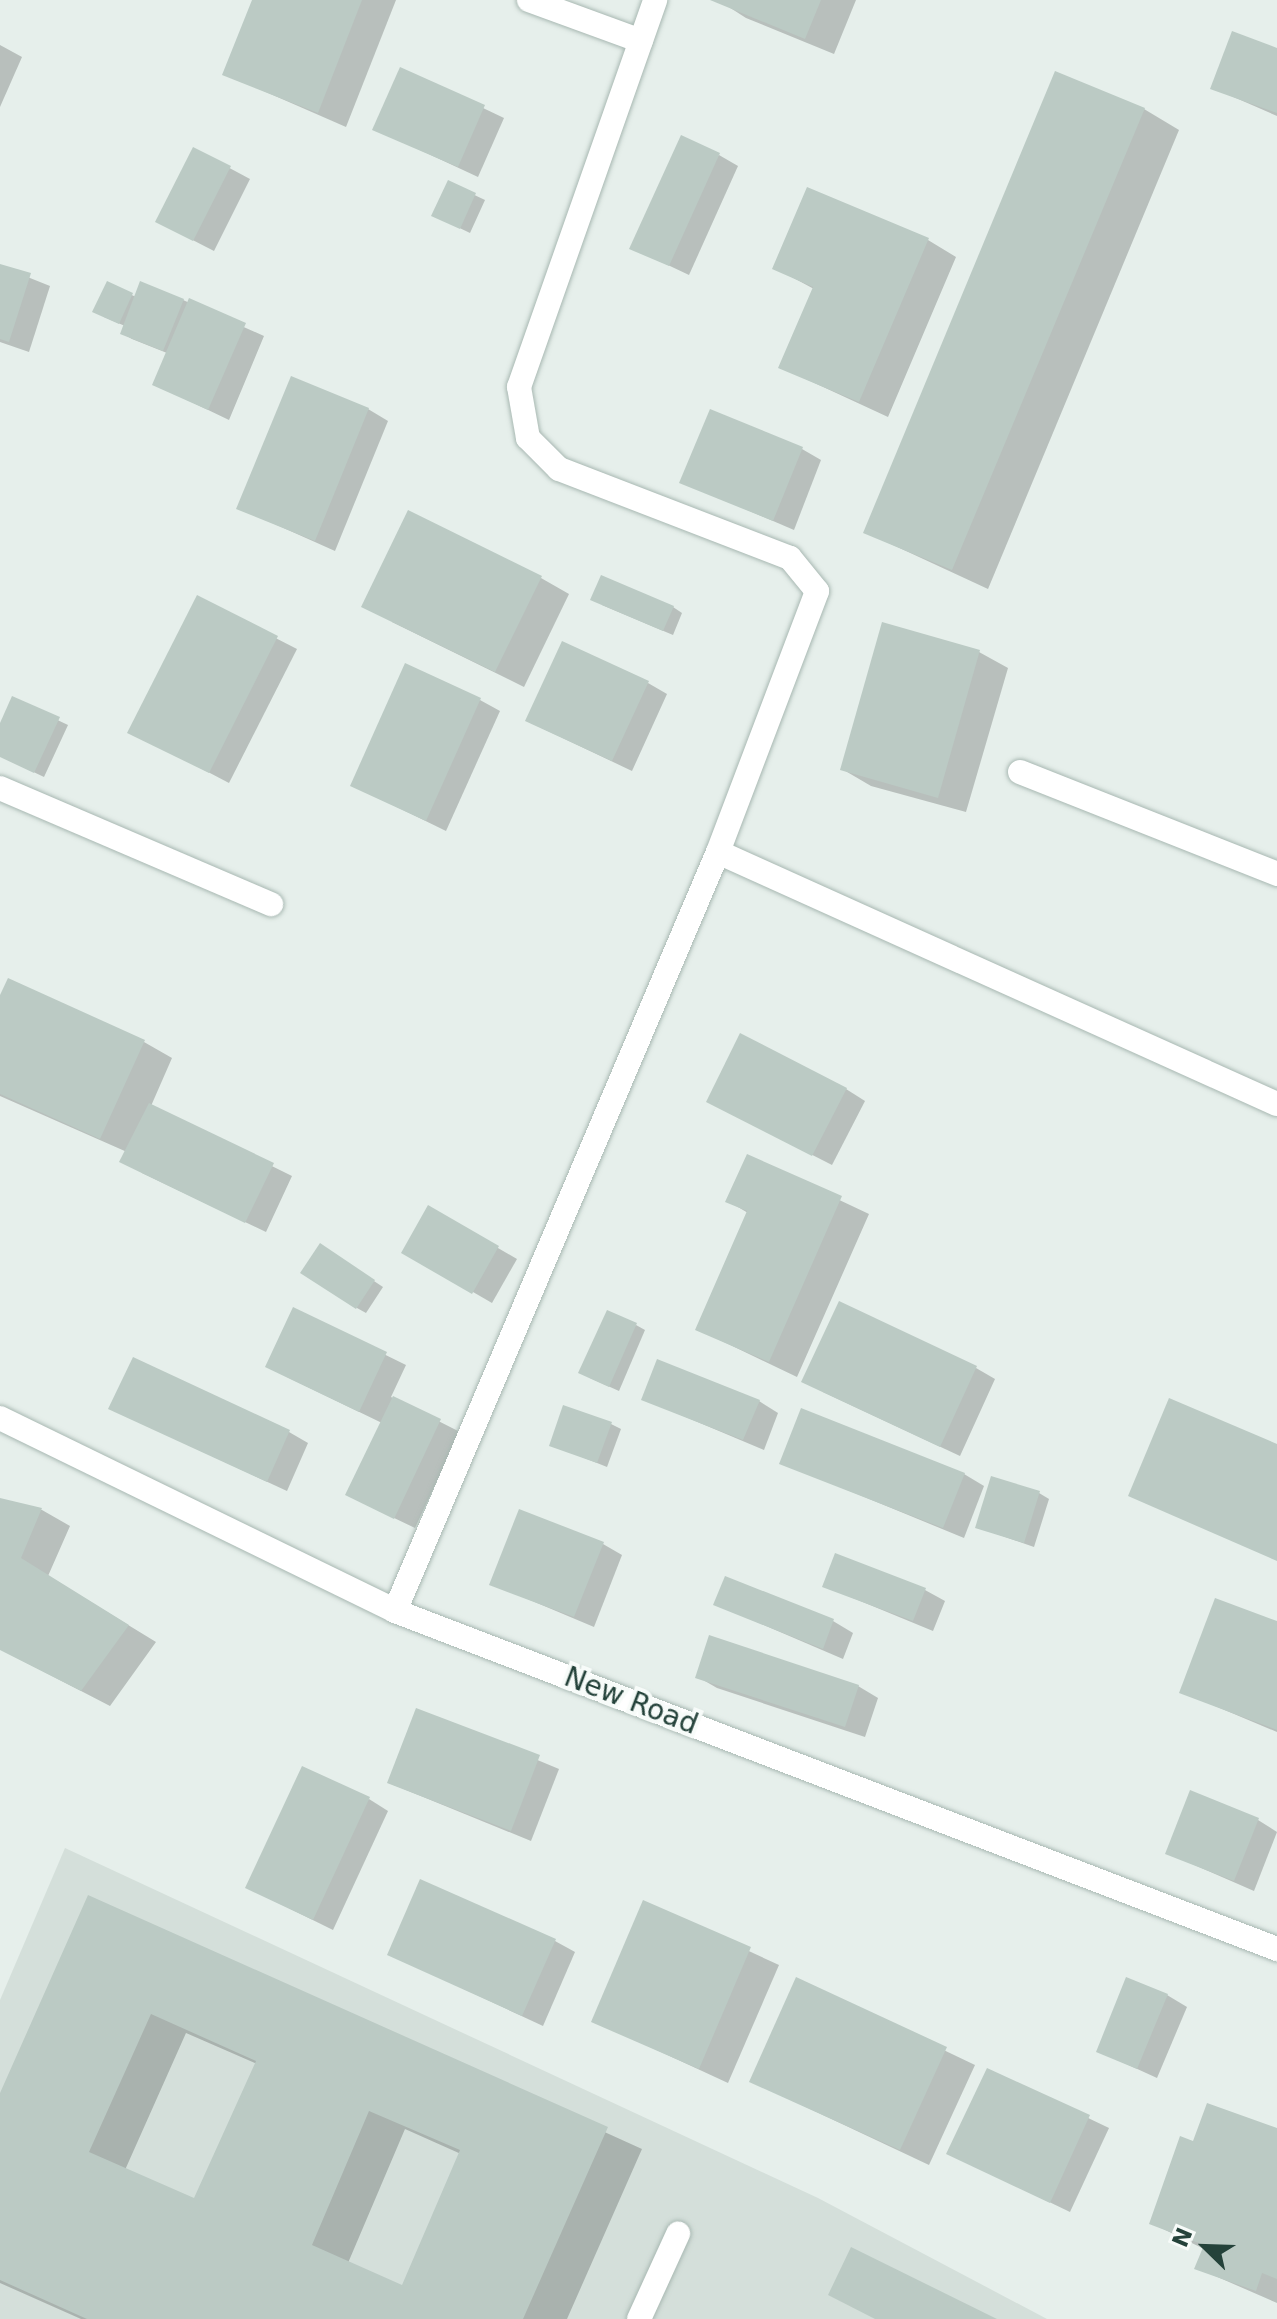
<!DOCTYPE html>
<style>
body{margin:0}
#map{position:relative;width:1277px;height:2319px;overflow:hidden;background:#e6efeb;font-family:"DejaVu Sans",sans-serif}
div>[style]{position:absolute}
.built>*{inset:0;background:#d4dfda}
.shadow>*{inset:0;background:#0003}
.building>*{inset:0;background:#bbcac4}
.roads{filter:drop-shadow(0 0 2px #a8b8b2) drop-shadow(0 0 2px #a8b8b2)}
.service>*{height:24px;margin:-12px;padding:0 12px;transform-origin:12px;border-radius:12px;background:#fff}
.minor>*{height:24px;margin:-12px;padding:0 12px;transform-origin:12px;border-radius:12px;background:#fff}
.tertiary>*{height:24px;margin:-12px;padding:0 12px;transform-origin:12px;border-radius:12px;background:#fff}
span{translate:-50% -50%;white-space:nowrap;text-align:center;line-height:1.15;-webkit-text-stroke:8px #f7fbf9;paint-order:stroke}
.street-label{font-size:28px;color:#24423a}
.north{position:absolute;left:1165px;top:2207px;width:80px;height:80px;-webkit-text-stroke:6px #f7fbf9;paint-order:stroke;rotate:293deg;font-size:22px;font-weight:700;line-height:32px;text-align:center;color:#24423a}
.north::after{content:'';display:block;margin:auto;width:28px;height:36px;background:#24423a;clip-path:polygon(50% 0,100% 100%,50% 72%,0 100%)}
</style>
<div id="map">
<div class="built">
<i style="clip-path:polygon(65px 1848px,818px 2198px,1047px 2319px,0 2319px,0 2000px)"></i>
</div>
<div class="shadow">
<i style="clip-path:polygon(254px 0,396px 0,346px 127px,225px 74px)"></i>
<i style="clip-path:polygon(718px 0,856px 0,834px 54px,746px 18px)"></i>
<i style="clip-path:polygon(0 45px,22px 57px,0 107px)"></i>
<i style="clip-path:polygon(1277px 50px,1277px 116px,1213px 88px)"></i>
<i style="clip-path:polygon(401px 69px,504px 118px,478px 177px,375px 129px)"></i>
<i style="clip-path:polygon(1144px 109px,1179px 130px,988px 589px,865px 532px)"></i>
<i style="clip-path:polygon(194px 149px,250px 179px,214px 251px,177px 232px)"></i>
<i style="clip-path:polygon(719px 155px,738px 166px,689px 275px,632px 248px)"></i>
<i style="clip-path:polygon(449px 183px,485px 200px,470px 233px,443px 220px)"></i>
<i style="clip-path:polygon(928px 240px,956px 257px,888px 417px,780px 367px,814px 289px,775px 268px)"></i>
<i style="clip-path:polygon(0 266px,50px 286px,29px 352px,0 342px)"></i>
<i style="clip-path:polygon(108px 284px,136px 297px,183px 300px,264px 336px,229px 420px,154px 384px,167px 353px,132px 339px,122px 333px,125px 326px,104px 317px)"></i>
<i style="clip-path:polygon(368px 409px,388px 421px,335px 551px,239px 508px)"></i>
<i style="clip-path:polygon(802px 449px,821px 460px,794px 530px,682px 482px)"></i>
<i style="clip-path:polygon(541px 578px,569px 594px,524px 687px,392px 622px)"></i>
<i style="clip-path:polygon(197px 598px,297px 649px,229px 783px,147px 740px)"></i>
<i style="clip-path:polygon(602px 605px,673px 607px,682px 613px,673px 635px)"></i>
<i style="clip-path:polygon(979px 652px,1008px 668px,966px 812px,871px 786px,842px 769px)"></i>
<i style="clip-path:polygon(648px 683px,667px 694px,632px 771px,527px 721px)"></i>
<i style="clip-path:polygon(13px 699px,68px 725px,44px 777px,0 756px,0 728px)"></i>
<i style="clip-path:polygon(480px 700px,500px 711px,446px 831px,352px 785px)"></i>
<i style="clip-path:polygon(0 1000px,144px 1042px,172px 1058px,151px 1106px,292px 1176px,266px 1232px,142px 1173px,127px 1152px,0 1096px)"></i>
<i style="clip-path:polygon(846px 1089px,865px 1101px,832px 1165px,728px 1112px)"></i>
<i style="clip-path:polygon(748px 1157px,869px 1214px,797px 1377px,697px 1329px,748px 1213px,728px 1201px)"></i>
<i style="clip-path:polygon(429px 1208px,517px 1259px,492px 1303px,404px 1252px)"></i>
<i style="clip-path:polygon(330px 1252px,383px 1287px,366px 1313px,357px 1308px)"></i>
<i style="clip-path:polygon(294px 1310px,406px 1365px,391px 1397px,460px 1432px,415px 1528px,367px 1505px,382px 1423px,287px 1377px)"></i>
<i style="clip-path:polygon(636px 1325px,645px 1330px,619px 1391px,590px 1378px)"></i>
<i style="clip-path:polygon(976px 1368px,995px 1379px,960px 1456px,823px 1392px)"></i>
<i style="clip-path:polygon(643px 1399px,759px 1401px,778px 1413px,764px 1450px)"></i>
<i style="clip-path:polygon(111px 1409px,289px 1432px,308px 1443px,287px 1491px)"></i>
<i style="clip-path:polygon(611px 1424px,621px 1429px,607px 1467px,552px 1445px)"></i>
<i style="clip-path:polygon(782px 1463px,964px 1474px,984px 1486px,964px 1538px)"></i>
<i style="clip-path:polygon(1039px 1493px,1049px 1499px,1034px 1547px,977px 1527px)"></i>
<i style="clip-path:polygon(0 1500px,42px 1510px,70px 1526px,48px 1576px,156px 1642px,110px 1706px,0 1649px)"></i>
<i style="clip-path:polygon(603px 1544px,622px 1555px,594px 1627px,492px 1584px)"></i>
<i style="clip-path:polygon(824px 1586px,925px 1590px,945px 1601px,933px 1631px)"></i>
<i style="clip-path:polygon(715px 1604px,833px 1621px,853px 1633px,843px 1659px)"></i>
<i style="clip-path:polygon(1277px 1624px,1277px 1732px,1182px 1692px)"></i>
<i style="clip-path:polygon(698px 1677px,858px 1686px,878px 1698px,865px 1737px,717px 1688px)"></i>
<i style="clip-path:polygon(417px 1710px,559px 1769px,531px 1841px,389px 1783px)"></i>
<i style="clip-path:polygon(369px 1799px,388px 1811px,333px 1930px,248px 1888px)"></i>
<i style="clip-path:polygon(1258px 1820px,1277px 1832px,1254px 1891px,1167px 1853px)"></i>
<i style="clip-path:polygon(evenodd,89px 1898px,642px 2149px,567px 2319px,81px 2319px,0 2283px,0 2098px,89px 1898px,186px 2033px,257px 2064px,196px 2201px,125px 2170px,186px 2033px,89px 1898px,405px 2129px,461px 2154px,403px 2287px,348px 2263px,405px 2129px)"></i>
<i style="clip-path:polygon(644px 1903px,779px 1965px,728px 2083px,594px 2021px)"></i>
<i style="clip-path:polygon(555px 1941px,575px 1952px,543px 2026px,389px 1954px)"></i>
<i style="clip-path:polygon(797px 1980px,975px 2065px,929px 2165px,751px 2081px)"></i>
<i style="clip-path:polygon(1167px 1995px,1187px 2007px,1157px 2078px,1098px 2051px)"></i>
<i style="clip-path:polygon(988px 2070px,1109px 2128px,1070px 2212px,949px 2154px)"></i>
<i style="clip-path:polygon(1277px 2130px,1277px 2303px,1197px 2268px,1204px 2249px,1151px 2223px)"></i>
</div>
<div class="building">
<i style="clip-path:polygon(252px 0,362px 0,318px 113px,222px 75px)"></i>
<i style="clip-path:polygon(710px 0,821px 0,805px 39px)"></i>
<i style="clip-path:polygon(1232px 31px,1277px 48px,1277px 113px,1210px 89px)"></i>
<i style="clip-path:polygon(400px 67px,485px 105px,458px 167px,372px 130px)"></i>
<i style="clip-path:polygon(1055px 71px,1145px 108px,952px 570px,863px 533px)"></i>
<i style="clip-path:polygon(681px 135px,720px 153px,669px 266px,629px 249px)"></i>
<i style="clip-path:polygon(193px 147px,231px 166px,193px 241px,155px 222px)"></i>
<i style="clip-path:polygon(448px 180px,476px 193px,460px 229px,431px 216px)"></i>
<i style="clip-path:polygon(807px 187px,929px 238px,859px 402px,778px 368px,813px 287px,772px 269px)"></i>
<i style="clip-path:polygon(0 264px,31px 273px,9px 342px,0 339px)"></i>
<i style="clip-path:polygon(107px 281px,133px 293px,119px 324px,92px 312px)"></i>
<i style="clip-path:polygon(140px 281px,184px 299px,163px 351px,120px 334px)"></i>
<i style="clip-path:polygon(189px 298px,246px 323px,208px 410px,152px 385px)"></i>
<i style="clip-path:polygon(291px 376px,369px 408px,315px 541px,236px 509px)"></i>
<i style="clip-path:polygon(710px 409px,803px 447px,773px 521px,679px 483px)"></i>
<i style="clip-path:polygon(408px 510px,542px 576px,495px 672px,361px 607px)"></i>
<i style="clip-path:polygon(601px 575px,674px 606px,663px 631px,590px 600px)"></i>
<i style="clip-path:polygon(197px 595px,278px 636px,209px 773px,127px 733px)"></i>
<i style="clip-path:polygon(882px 622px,980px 650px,938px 798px,840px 770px)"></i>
<i style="clip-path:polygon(562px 641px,649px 681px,612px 761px,525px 721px)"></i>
<i style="clip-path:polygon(405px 663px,481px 698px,426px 821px,350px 786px)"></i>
<i style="clip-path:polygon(12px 696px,60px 717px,34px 773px,0 757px,0 723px)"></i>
<i style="clip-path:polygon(8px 978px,145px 1040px,100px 1139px,0 1094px,0 995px)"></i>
<i style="clip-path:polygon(740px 1033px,847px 1088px,812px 1156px,706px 1102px)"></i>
<i style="clip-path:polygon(149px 1103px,274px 1163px,245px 1223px,119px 1162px)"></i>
<i style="clip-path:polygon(747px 1154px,842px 1196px,769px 1362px,695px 1330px,747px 1211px,725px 1202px)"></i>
<i style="clip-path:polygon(428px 1205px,499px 1246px,472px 1294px,401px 1253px)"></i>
<i style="clip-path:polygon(320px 1243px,375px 1280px,356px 1309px,300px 1273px)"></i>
<i style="clip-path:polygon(839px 1301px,977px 1366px,940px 1447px,801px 1382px)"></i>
<i style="clip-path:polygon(293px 1307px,387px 1352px,359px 1412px,265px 1367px)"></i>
<i style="clip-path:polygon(607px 1310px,637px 1323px,609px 1387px,578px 1373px)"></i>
<i style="clip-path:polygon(133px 1357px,290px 1430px,267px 1482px,108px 1409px)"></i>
<i style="clip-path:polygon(657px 1359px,760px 1400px,743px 1440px,641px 1400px)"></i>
<i style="clip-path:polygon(393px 1396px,441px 1419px,394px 1519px,345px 1495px)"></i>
<i style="clip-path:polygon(1169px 1398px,1277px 1444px,1277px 1561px,1128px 1496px)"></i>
<i style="clip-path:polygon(563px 1405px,612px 1422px,597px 1463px,549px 1446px)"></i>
<i style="clip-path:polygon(801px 1408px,965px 1473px,943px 1528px,779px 1464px)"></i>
<i style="clip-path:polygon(991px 1476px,1040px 1491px,1024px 1543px,975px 1528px)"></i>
<i style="clip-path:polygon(0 1498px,42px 1508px,21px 1558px,129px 1625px,81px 1691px,0 1650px)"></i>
<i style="clip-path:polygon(519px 1509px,604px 1542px,574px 1617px,489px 1585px)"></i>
<i style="clip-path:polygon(835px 1553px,926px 1588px,913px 1621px,822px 1587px)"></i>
<i style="clip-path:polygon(725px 1576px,834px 1619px,823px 1649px,713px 1605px)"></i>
<i style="clip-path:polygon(1215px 1598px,1277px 1621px,1277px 1730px,1179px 1693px)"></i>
<i style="clip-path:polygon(709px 1635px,859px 1685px,845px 1727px,695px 1678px)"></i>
<i style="clip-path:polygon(416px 1708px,540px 1755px,511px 1831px,387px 1783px)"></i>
<i style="clip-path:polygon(302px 1766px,370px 1797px,313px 1920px,245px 1888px)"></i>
<i style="clip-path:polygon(1190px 1790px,1259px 1818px,1234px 1881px,1165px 1854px)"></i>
<i style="clip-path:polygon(420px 1879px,556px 1939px,522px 2016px,387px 1955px)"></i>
<i style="clip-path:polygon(evenodd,88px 1895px,608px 2127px,523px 2319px,87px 2319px,0 2280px,0 2093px,88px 1895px,151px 2014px,256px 2061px,194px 2198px,89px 2152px,151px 2014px,88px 1895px,369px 2111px,460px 2150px,402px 2285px,312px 2245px,369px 2111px)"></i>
<i style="clip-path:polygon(643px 1900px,751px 1947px,699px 2069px,591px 2022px)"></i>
<i style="clip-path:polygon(796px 1977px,947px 2047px,900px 2150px,749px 2082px)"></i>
<i style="clip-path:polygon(1126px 1977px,1168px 1994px,1137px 2069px,1096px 2052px)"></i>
<i style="clip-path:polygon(987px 2068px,1090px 2115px,1050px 2203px,946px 2154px)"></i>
<i style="clip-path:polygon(1207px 2103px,1277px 2128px,1277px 2279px,1262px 2273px,1256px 2291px,1194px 2269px,1204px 2245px,1149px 2224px,1180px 2136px,1193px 2141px)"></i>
<i style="clip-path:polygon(851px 2247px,997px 2319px,875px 2319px,828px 2295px)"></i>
</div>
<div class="roads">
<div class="service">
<i style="left:1020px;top:772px;width:277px;rotate:21.6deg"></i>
<i style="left:639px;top:2319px;width:94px;rotate:-65.4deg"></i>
</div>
<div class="minor">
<i style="left:529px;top:0;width:119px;rotate:20.1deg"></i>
<i style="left:0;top:788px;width:295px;rotate:23.2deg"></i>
<i style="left:718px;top:852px;width:613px;rotate:24.27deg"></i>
<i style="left:395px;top:1611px;width:825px;rotate:-66.95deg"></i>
<i style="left:718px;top:852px;width:279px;rotate:-69.2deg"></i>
<i style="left:817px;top:591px;width:43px;rotate:-129.3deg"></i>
<i style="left:790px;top:558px;width:248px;rotate:-158.9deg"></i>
<i style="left:559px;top:469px;width:44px;rotate:-135deg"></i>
<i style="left:528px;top:438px;width:52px;rotate:-100deg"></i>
<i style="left:519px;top:387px;width:410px;rotate:-70.6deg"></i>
</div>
<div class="tertiary">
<i style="left:0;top:1418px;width:440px;rotate:26deg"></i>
<i style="left:395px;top:1611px;width:945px;rotate:20.97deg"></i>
</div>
</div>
<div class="street-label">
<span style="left:631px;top:1701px;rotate:21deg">New Road</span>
</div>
<div class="north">N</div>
</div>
